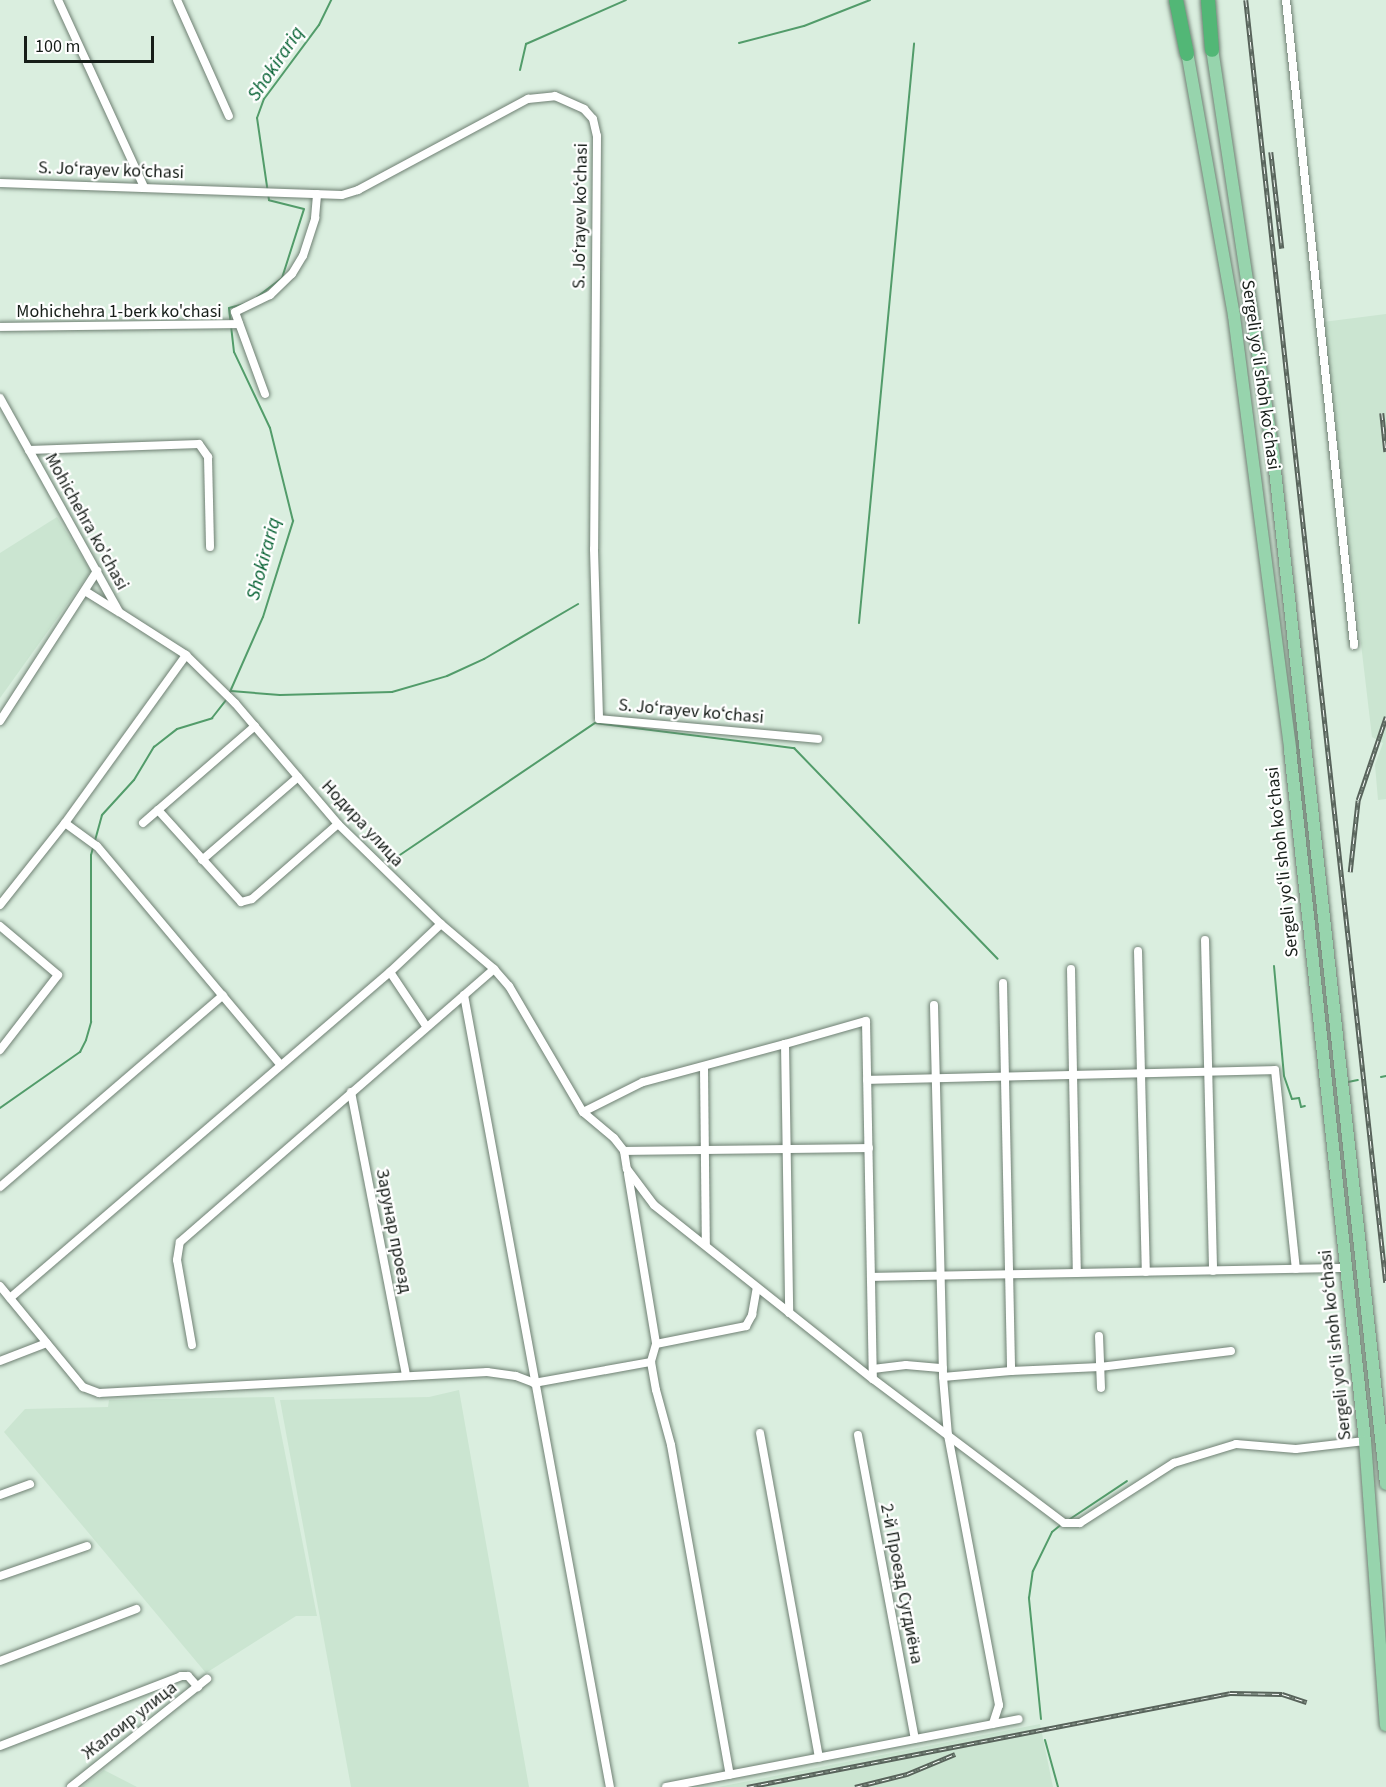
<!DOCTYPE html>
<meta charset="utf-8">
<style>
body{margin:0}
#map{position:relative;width:1386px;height:1787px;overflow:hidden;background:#daeedf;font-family:"Source Sans 3",sans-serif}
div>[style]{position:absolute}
.built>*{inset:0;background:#cbe5d1}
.stream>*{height:2px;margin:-1px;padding:0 1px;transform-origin:1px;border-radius:1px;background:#529c6a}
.roads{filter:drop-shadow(0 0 2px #6f8073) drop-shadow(0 0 2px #6f8073)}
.street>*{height:8px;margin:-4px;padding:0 4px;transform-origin:4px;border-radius:4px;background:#fff}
.primary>*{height:12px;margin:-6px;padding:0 6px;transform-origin:6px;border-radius:6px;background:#97d4ad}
.highway>*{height:14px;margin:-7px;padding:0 7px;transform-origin:7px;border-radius:7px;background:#52b776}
.rail>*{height:4.5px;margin-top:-2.25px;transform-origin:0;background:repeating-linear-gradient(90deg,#fff 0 7px,#58635b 0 14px);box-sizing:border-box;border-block:2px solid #58635b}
span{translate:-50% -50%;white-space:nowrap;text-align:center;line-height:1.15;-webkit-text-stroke:4.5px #fff;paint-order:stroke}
.street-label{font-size:18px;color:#171e19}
.water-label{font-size:20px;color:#046031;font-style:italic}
.scale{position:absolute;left:24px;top:36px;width:130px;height:27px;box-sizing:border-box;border:3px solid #171e19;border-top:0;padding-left:8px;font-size:18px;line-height:21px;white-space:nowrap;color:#171e19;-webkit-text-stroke:4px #fff;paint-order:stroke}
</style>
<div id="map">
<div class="built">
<i style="clip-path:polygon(1386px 314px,1386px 799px,1378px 800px,1375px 765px,1383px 743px,1372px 737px,1323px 322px)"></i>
<i style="clip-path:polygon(57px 517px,91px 571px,0 698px,0 553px)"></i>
<i style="clip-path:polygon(459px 1390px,529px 1787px,351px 1787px,280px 1400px,429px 1397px)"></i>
<i style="clip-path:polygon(274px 1397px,317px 1616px,296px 1616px,206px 1673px,4px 1432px,25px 1409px,108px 1407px,109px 1400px)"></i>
<i style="clip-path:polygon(1040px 1724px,1053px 1787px,718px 1787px)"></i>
<i style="clip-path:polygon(104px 1770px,137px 1787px,82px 1787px)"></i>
</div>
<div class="stream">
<i style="left:739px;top:43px;width:67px;rotate:-14.7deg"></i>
<i style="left:804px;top:26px;width:71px;rotate:-21.5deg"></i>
<i style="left:520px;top:70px;width:27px;rotate:-77deg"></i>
<i style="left:526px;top:44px;width:109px;rotate:-23.7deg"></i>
<i style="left:257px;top:297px;width:31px;rotate:-37deg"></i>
<i style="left:282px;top:278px;width:72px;rotate:-72.3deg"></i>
<i style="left:304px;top:209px;width:36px;rotate:-166deg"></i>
<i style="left:269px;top:200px;width:83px;rotate:-98.3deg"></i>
<i style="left:257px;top:118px;width:20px;rotate:-70deg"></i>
<i style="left:264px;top:99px;width:92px;rotate:-53.4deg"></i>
<i style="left:319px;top:25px;width:28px;rotate:-64deg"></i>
<i style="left:859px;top:623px;width:582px;rotate:-84.57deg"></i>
<i style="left:231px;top:691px;width:49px;rotate:4.7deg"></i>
<i style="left:280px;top:695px;width:112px;rotate:-1.5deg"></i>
<i style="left:392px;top:692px;width:57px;rotate:-16.2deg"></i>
<i style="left:447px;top:676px;width:41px;rotate:-24.7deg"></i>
<i style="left:484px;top:659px;width:109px;rotate:-30.3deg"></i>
<i style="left:229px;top:694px;width:84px;rotate:-66.2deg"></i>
<i style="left:263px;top:617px;width:101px;rotate:-72.6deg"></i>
<i style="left:293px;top:521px;width:96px;rotate:-103.9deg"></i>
<i style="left:270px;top:428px;width:84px;rotate:-115.3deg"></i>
<i style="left:234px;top:352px;width:44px;rotate:-96.5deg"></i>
<i style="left:229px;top:308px;width:16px;rotate:-15deg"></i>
<i style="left:391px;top:861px;width:246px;rotate:-34.1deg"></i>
<i style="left:595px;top:723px;width:201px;rotate:7.2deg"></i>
<i style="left:794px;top:748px;width:293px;rotate:46deg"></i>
<i style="left:1274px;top:966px;width:110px;rotate:84.8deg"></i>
<i style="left:1284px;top:1076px;width:24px;rotate:71deg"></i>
<i style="left:1292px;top:1099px;width:7px;rotate:-8deg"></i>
<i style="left:1299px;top:1098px;width:9px;rotate:77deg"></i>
<i style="left:1301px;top:1107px;width:4px;rotate:-14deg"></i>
<i style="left:1381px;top:1077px;width:5px;rotate:-11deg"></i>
<i style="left:1348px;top:1082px;width:10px;rotate:-11deg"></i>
<i style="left:0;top:1108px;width:98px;rotate:-35deg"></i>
<i style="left:80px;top:1052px;width:13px;rotate:-63deg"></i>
<i style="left:86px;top:1040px;width:19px;rotate:-74deg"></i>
<i style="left:91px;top:1022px;width:167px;rotate:-90deg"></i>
<i style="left:91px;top:855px;width:41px;rotate:-74.6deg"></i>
<i style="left:102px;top:815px;width:47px;rotate:-47.6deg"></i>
<i style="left:134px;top:780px;width:39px;rotate:-59deg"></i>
<i style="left:154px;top:747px;width:29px;rotate:-38deg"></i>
<i style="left:177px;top:729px;width:37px;rotate:-17deg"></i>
<i style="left:212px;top:718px;width:24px;rotate:-52deg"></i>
<i style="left:1067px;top:1521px;width:72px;rotate:-33.7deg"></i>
<i style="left:1041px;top:1719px;width:122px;rotate:-95.7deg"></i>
<i style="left:1029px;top:1598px;width:27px;rotate:-82deg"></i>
<i style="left:1033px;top:1571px;width:43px;rotate:-64deg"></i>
<i style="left:1052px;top:1532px;width:13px;rotate:-39deg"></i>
<i style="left:1045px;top:1740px;width:49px;rotate:74.5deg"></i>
</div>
<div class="roads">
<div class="street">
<i style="left:58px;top:0;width:206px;rotate:65.3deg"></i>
<i style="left:177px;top:0;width:127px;rotate:65.9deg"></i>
<i style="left:1286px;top:0;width:649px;rotate:83.98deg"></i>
<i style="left:0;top:183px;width:342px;rotate:2deg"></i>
<i style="left:342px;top:195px;width:17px;rotate:-17deg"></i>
<i style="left:358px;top:190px;width:193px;rotate:-28.2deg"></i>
<i style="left:528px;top:99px;width:27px;rotate:-6deg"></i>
<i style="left:555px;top:96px;width:32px;rotate:24deg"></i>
<i style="left:584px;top:109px;width:13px;rotate:48deg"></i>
<i style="left:593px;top:119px;width:17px;rotate:77deg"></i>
<i style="left:597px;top:136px;width:413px;rotate:90.4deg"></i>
<i style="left:594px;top:549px;width:170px;rotate:88.3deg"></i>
<i style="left:599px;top:719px;width:220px;rotate:5.2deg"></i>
<i style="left:0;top:327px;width:239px;rotate:-0.7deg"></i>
<i style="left:265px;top:394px;width:87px;rotate:-110.1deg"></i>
<i style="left:235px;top:312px;width:39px;rotate:-26deg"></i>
<i style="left:270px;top:295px;width:30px;rotate:-44deg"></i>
<i style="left:292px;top:274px;width:21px;rotate:-59deg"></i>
<i style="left:303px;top:256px;width:40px;rotate:-72deg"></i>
<i style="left:315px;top:218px;width:24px;rotate:-85deg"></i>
<i style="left:0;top:398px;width:245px;rotate:60.9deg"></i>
<i style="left:119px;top:612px;width:80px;rotate:32.7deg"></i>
<i style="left:186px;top:655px;width:69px;rotate:44.4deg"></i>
<i style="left:235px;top:703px;width:159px;rotate:49.6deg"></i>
<i style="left:338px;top:824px;width:144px;rotate:44.2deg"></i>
<i style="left:441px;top:924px;width:70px;rotate:40.3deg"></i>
<i style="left:494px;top:969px;width:23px;rotate:49deg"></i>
<i style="left:509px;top:986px;width:146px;rotate:59.6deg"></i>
<i style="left:583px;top:1112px;width:40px;rotate:40deg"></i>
<i style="left:614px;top:1138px;width:16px;rotate:52deg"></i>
<i style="left:624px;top:1151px;width:18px;rotate:81deg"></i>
<i style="left:627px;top:1169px;width:45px;rotate:53.1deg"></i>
<i style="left:654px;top:1205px;width:280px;rotate:38.5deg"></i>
<i style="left:873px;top:1379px;width:239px;rotate:37deg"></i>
<i style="left:1064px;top:1523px;width:16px"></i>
<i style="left:1080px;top:1523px;width:112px;rotate:-32.6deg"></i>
<i style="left:1174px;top:1463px;width:65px;rotate:-17deg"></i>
<i style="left:1236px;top:1444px;width:60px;rotate:4.8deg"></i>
<i style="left:1296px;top:1449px;width:69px;rotate:-6.6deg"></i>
<i style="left:29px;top:450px;width:170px;rotate:-2deg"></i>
<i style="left:199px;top:444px;width:16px;rotate:55deg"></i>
<i style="left:208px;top:457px;width:90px;rotate:88.7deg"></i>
<i style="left:85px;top:591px;width:38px;rotate:32deg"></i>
<i style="left:0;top:721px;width:179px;rotate:-57.1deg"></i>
<i style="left:255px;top:726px;width:128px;rotate:139.1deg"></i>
<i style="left:158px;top:810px;width:124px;rotate:47.9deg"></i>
<i style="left:241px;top:902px;width:11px;rotate:-15deg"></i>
<i style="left:252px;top:899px;width:114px;rotate:-41.1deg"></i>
<i style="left:65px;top:823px;width:39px;rotate:36deg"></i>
<i style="left:97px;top:846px;width:286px;rotate:50deg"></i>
<i style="left:143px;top:823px;width:20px;rotate:-41deg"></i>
<i style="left:202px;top:860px;width:127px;rotate:-40.8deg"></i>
<i style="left:0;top:905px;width:105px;rotate:-51.6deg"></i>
<i style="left:65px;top:823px;width:207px;rotate:-54.2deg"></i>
<i style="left:0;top:926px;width:76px;rotate:40.2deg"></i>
<i style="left:58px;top:975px;width:95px;rotate:127.7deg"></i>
<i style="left:1205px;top:940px;width:331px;rotate:88.6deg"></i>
<i style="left:1138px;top:951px;width:321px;rotate:88.6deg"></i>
<i style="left:1071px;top:969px;width:304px;rotate:88.9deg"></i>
<i style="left:390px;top:972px;width:65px;rotate:56.3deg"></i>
<i style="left:1003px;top:983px;width:388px;rotate:88.8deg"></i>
<i style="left:1011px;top:1371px;width:89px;rotate:-2.6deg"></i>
<i style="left:1100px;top:1367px;width:132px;rotate:-7deg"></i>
<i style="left:464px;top:995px;width:805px;rotate:79.56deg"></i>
<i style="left:934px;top:1005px;width:372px;rotate:88.6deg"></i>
<i style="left:943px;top:1377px;width:58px;rotate:85.1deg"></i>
<i style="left:948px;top:1435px;width:275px;rotate:79.3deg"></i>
<i style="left:999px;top:1705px;width:20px;rotate:108deg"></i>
<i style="left:785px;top:1044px;width:84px;rotate:-15.9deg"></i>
<i style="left:866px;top:1021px;width:358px;rotate:88.9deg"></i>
<i style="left:704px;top:1067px;width:178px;rotate:89.4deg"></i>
<i style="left:867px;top:1080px;width:408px;rotate:-1.4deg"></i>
<i style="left:1275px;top:1070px;width:200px;rotate:84deg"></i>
<i style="left:351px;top:1092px;width:289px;rotate:79deg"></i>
<i style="left:583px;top:1112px;width:67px;rotate:-26.6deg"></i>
<i style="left:643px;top:1082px;width:147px;rotate:-15deg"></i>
<i style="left:785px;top:1044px;width:269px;rotate:89.1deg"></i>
<i style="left:624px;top:1151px;width:245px;rotate:-0.7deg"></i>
<i style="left:628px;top:1174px;width:172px;rotate:80.6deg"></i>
<i style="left:656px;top:1344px;width:19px;rotate:106deg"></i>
<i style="left:651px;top:1362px;width:28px;rotate:80deg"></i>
<i style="left:656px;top:1390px;width:57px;rotate:74.7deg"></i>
<i style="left:671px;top:1445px;width:335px;rotate:79.9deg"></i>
<i style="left:0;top:1187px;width:294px;rotate:-40.7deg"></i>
<i style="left:871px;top:1277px;width:476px;rotate:-1.1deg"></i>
<i style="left:0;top:1286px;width:131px;rotate:50.6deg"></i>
<i style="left:83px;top:1387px;width:17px;rotate:21deg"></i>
<i style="left:99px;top:1393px;width:389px;rotate:-3.1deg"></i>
<i style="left:487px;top:1372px;width:29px;rotate:8deg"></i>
<i style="left:516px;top:1376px;width:19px;rotate:21deg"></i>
<i style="left:534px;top:1383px;width:119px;rotate:-10.2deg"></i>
<i style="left:10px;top:1298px;width:501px;rotate:-40.63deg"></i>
<i style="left:390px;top:972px;width:70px;rotate:-43.3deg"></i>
<i style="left:1099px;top:1336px;width:52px;rotate:87.8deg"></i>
<i style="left:656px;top:1344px;width:92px;rotate:-11.3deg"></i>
<i style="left:746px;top:1326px;width:13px;rotate:-61deg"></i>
<i style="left:752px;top:1315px;width:28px;rotate:-80deg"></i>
<i style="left:192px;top:1345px;width:86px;rotate:-100deg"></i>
<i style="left:177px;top:1260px;width:18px;rotate:-81deg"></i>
<i style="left:180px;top:1242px;width:416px;rotate:-41deg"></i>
<i style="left:0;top:1361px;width:50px;rotate:-21deg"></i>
<i style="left:873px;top:1369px;width:33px;rotate:-7deg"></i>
<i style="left:906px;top:1365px;width:37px;rotate:5deg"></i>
<i style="left:943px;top:1377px;width:68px;rotate:-5deg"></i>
<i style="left:760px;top:1433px;width:330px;rotate:79.7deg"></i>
<i style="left:858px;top:1435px;width:309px;rotate:79.4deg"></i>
<i style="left:0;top:1495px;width:32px;rotate:-20deg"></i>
<i style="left:0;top:1576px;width:92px;rotate:-19deg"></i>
<i style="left:0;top:1661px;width:146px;rotate:-20.9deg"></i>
<i style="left:0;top:1746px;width:194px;rotate:-21.1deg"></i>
<i style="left:181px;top:1676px;width:7px"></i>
<i style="left:188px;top:1676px;width:15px;rotate:48deg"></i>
<i style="left:71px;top:1787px;width:174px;rotate:-38.5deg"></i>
<i style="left:666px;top:1787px;width:359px;rotate:-10.9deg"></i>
</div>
<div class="primary">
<i style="left:1211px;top:42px;width:424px;rotate:81.4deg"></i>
<i style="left:1274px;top:461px;width:1029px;rotate:83.75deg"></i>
<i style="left:1186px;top:46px;width:274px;rotate:79.9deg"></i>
<i style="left:1234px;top:316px;width:438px;rotate:82.6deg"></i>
<i style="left:1290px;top:750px;width:695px;rotate:83.81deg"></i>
<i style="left:1365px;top:1441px;width:285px;rotate:85.8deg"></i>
</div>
<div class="highway">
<i style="left:1176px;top:0;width:55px;rotate:78.5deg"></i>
<i style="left:1208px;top:0;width:50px;rotate:85.4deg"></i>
</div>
</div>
<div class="rail">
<i style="left:1246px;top:0;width:1290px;rotate:83.77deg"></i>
<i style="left:1271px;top:152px;width:97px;rotate:83.5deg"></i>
<i style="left:1382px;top:413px;width:39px;rotate:84deg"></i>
<i style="left:1350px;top:872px;width:72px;rotate:-83.7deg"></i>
<i style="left:1358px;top:800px;width:88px;rotate:-71.4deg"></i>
<i style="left:747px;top:1787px;width:492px;rotate:-11deg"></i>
<i style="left:1230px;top:1693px;width:52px;rotate:1.1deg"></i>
<i style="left:1282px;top:1694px;width:26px;rotate:18deg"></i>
<i style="left:855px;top:1787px;width:54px;rotate:-14deg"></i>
<i style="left:907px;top:1774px;width:52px;rotate:-22.6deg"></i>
</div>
<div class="street-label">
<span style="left:111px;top:171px;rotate:2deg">S. Joʻrayev koʻchasi</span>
<span style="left:581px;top:216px;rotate:-89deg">S. Joʻrayev koʻchasi</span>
<span style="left:119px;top:312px">Mohichehra 1-berk ko'chasi</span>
<span style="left:1260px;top:375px;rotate:82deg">Sergeli yo‘li shoh ko‘chasi</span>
<span style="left:86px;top:522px;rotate:61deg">Mohichehra ko'chasi</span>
<span style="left:691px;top:712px;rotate:5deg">S. Joʻrayev koʻchasi</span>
<span style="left:362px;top:824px;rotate:47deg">Нодира улица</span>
<span style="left:1283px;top:862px;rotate:-96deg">Sergeli yo‘li shoh ko‘chasi</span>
<span style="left:393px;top:1231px;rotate:79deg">Зарунар проезд</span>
<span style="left:1336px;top:1345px;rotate:-96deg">Sergeli yo‘li shoh ko‘chasi</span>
<span style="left:901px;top:1584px;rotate:79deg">2-й Проезд Сугдиёна</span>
<span style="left:130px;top:1721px;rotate:-38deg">Жалоир улица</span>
</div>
<div class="water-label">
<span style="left:276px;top:64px;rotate:-56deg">Shokirariq</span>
<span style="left:264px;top:559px;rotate:-75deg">Shokirariq</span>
</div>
<div class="scale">100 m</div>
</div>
